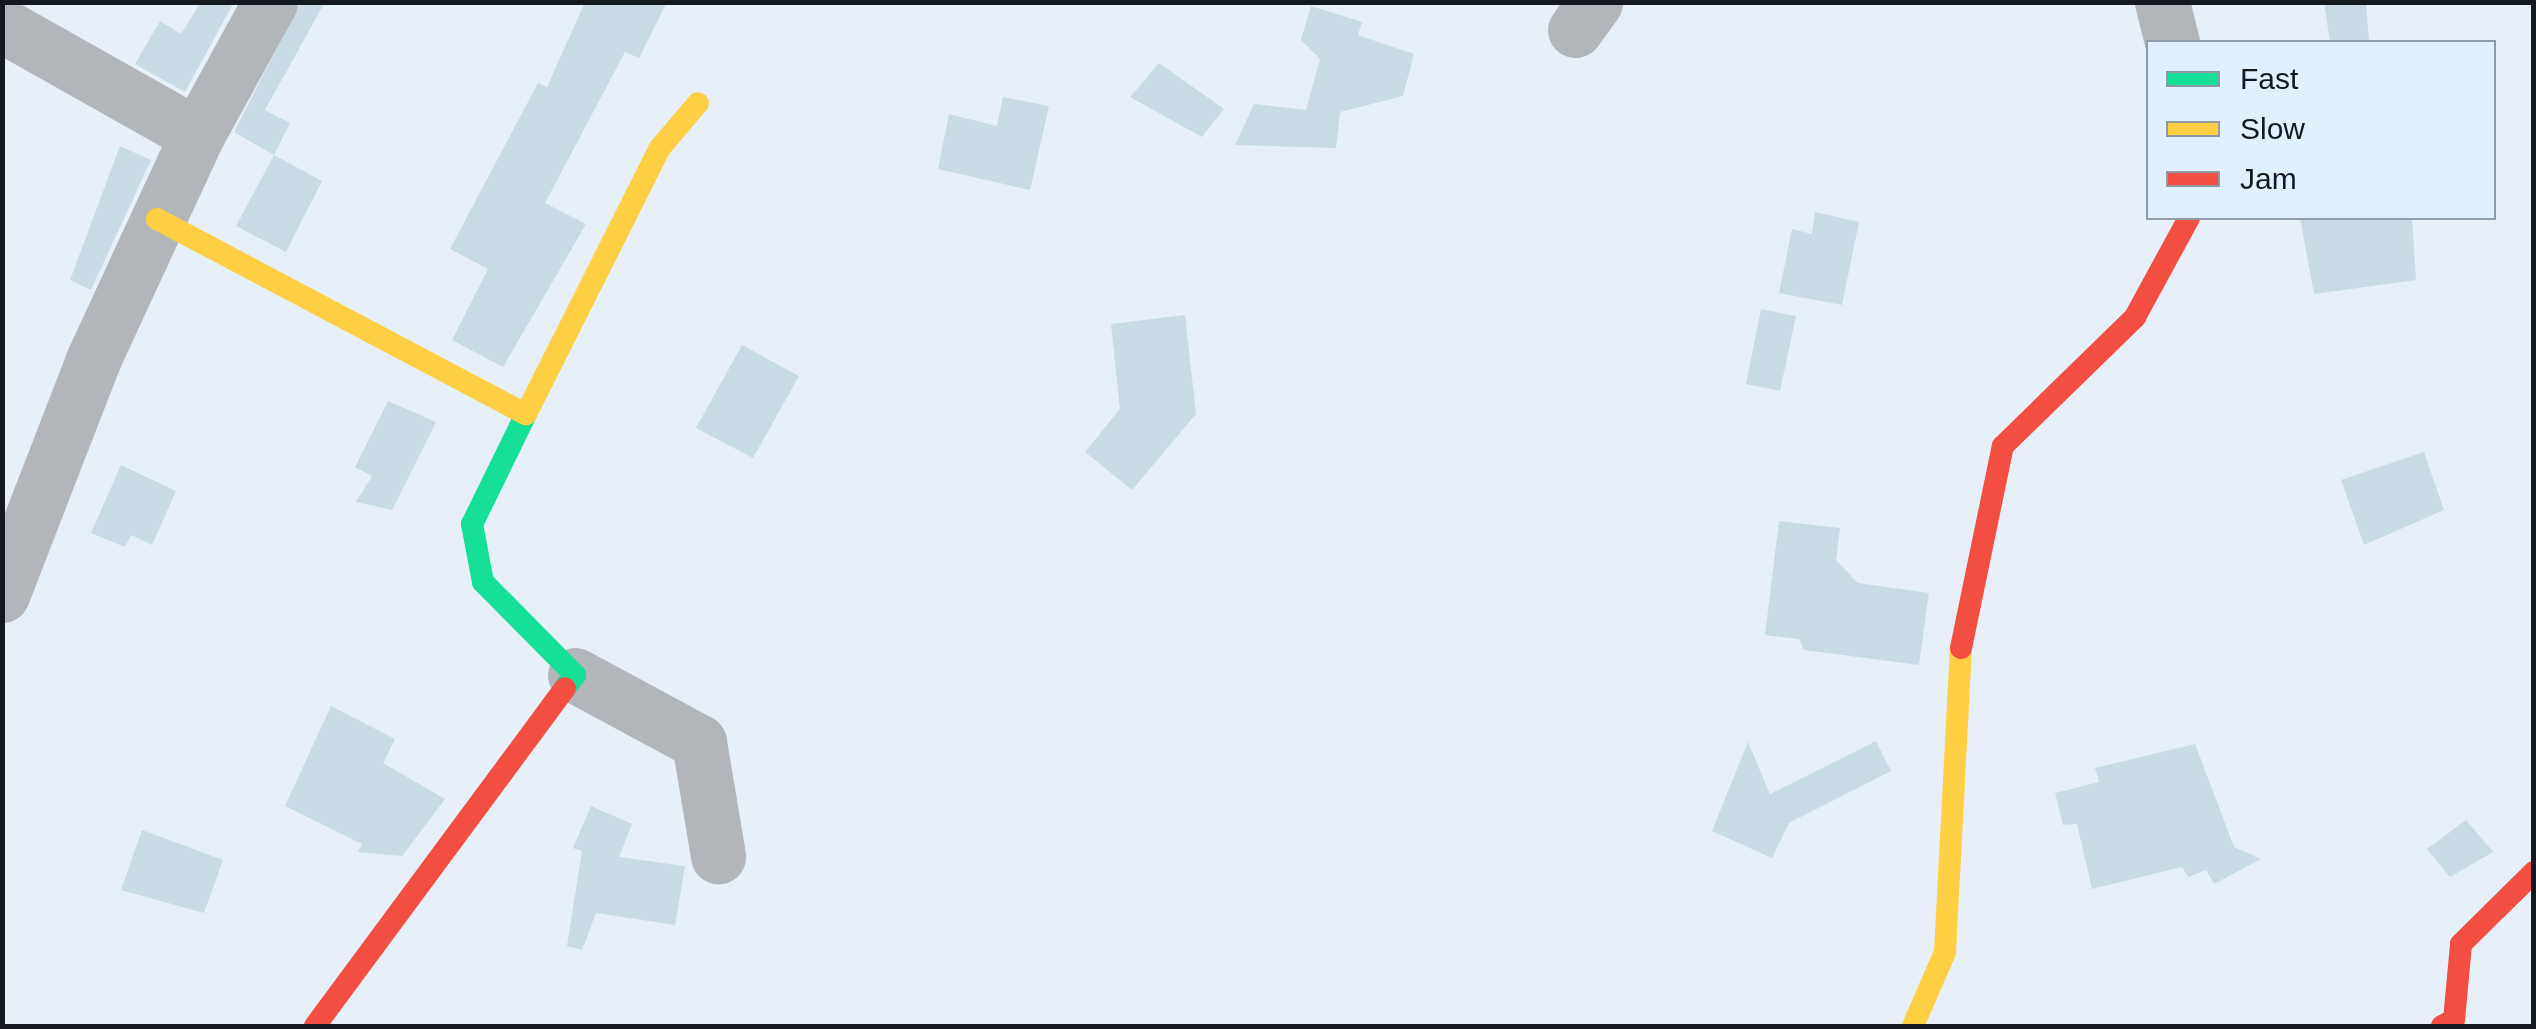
<!DOCTYPE html>
<style>
body{margin:0}
#map{position:relative;width:2536px;height:1029px;overflow:hidden;background:#e7f0f8;font-family:Helvetica,sans-serif}
div>[style]{position:absolute}
.building>*{inset:0;background:#c8dae4}
.street>*{height:55px;margin:-27.5px;padding:0 27.5px;transform-origin:27.5px;border-radius:27.5px;background:#b2b5b9}
.fast>*{height:22px;margin:-11px;padding:0 11px;transform-origin:11px;border-radius:11px;background:#16e098}
.slow>*{height:22px;margin:-11px;padding:0 11px;transform-origin:11px;border-radius:11px;background:#ffcf43}
.jam>*{height:22px;margin:-11px;padding:0 11px;transform-origin:11px;border-radius:11px;background:#f24e42}
span{translate:-50% -50%;white-space:nowrap;text-align:center;line-height:1.15;-webkit-text-stroke:8px #e1f0fe;paint-order:stroke}
.frame{position:absolute;inset:0;border:5px solid #13191f;pointer-events:none}
.legend{position:absolute;left:2146px;top:40px;width:350px;height:180px;box-sizing:border-box;background:#e1f0fe;border:2px solid #8f9aa5;margin:0;padding:12px 18px;list-style:none;font-size:30px;color:#13191f}
.legend li{display:flex;align-items:center;gap:20px;height:50px}
.legend b{width:50px;border:2px solid #8f9aa5}
</style>
<div id="map">
<div class="building">
<i style="clip-path:polygon(201px 2px,234px 2px,185px 92px,135px 64px,160px 21px,181px 34px)"></i>
<i style="clip-path:polygon(301px 2px,325px 2px,265px 110px,290px 123px,274px 155px,234px 132px)"></i>
<i style="clip-path:polygon(585px 2px,667px 2px,639px 58px,625px 52px,545px 203px,586px 224px,503px 367px,452px 340px,488px 269px,450px 249px,538px 83px,547px 87px)"></i>
<i style="clip-path:polygon(2324px 2px,2366px 2px,2369px 42px,2330px 42px)"></i>
<i style="clip-path:polygon(1311px 6px,1362px 22px,1358px 35px,1414px 54px,1403px 96px,1340px 112px,1336px 148px,1235px 145px,1254px 104px,1306px 110px,1320px 59px,1301px 40px)"></i>
<i style="clip-path:polygon(1159px 63px,1224px 109px,1202px 137px,1130px 97px)"></i>
<i style="clip-path:polygon(1003px 97px,1049px 106px,1030px 190px,938px 169px,949px 114px,997px 126px)"></i>
<i style="clip-path:polygon(120px 146px,151px 160px,91px 290px,70px 280px)"></i>
<i style="clip-path:polygon(274px 155px,322px 181px,286px 252px,236px 226px)"></i>
<i style="clip-path:polygon(1815px 212px,1859px 222px,1842px 305px,1779px 293px,1792px 229px,1812px 234px)"></i>
<i style="clip-path:polygon(2300px 218px,2412px 218px,2416px 280px,2314px 294px)"></i>
<i style="clip-path:polygon(1761px 309px,1796px 316px,1780px 391px,1746px 384px)"></i>
<i style="clip-path:polygon(1185px 315px,1196px 414px,1132px 490px,1085px 452px,1120px 409px,1111px 324px)"></i>
<i style="clip-path:polygon(742px 345px,799px 376px,753px 458px,696px 428px)"></i>
<i style="clip-path:polygon(388px 401px,436px 422px,392px 510px,356px 502px,372px 476px,355px 467px)"></i>
<i style="clip-path:polygon(2424px 452px,2444px 510px,2364px 545px,2341px 480px)"></i>
<i style="clip-path:polygon(121px 465px,176px 491px,152px 545px,131px 535px,125px 547px,91px 533px)"></i>
<i style="clip-path:polygon(1779px 521px,1840px 528px,1836px 560px,1858px 583px,1929px 593px,1919px 665px,1804px 650px,1799px 639px,1765px 635px)"></i>
<i style="clip-path:polygon(331px 706px,395px 739px,383px 763px,445px 799px,402px 856px,358px 852px,362px 844px,285px 806px)"></i>
<i style="clip-path:polygon(1876px 741px,1891px 771px,1789px 823px,1772px 858px,1712px 831px,1748px 742px,1770px 794px)"></i>
<i style="clip-path:polygon(2195px 744px,2234px 847px,2261px 859px,2214px 884px,2206px 870px,2188px 877px,2182px 867px,2092px 889px,2077px 824px,2063px 825px,2055px 793px,2099px 782px,2095px 768px)"></i>
<i style="clip-path:polygon(591px 806px,632px 824px,619px 857px,685px 866px,675px 925px,596px 913px,582px 950px,567px 946px,582px 851px,573px 848px)"></i>
<i style="clip-path:polygon(2466px 820px,2493px 852px,2450px 877px,2427px 849px)"></i>
<i style="clip-path:polygon(142px 830px,223px 860px,204px 913px,121px 890px)"></i>
</div>
<div class="street">
<i style="left:2162px;top:2px;width:41px;rotate:76deg"></i>
<i style="left:2px;top:25px;width:224px;rotate:29.4deg"></i>
<i style="left:1575px;top:30px;width:34px;rotate:-54deg"></i>
<i style="left:2px;top:595px;width:252px;rotate:-68.8deg"></i>
<i style="left:93px;top:360px;width:248px;rotate:-65.2deg"></i>
<i style="left:197px;top:135px;width:152px;rotate:-61.2deg"></i>
<i style="left:575px;top:675px;width:141px;rotate:28.4deg"></i>
<i style="left:699px;top:742px;width:116px;rotate:80.5deg"></i>
</div>
<div class="fast">
<i style="left:526px;top:414px;width:123px;rotate:116.1deg"></i>
<i style="left:472px;top:524px;width:59px;rotate:79.3deg"></i>
<i style="left:483px;top:582px;width:131px;rotate:45.3deg"></i>
<i style="left:575px;top:675px;width:16px;rotate:128deg"></i>
</div>
<div class="slow">
<i style="left:157px;top:219px;width:417px;rotate:27.9deg"></i>
<i style="left:526px;top:414px;width:297px;rotate:-63.3deg"></i>
<i style="left:659px;top:149px;width:60px;rotate:-49.7deg"></i>
<i style="left:1913px;top:1026px;width:81px;rotate:-66.6deg"></i>
<i style="left:1945px;top:952px;width:304px;rotate:-87deg"></i>
</div>
<div class="jam">
<i style="left:1961px;top:648px;width:206px;rotate:-78.3deg"></i>
<i style="left:2003px;top:446px;width:185px;rotate:-44.3deg"></i>
<i style="left:2135px;top:317px;width:113px;rotate:-61.4deg"></i>
<i style="left:315px;top:1026px;width:420px;rotate:-53.5deg"></i>
<i style="left:2442px;top:1026px;width:13px;rotate:-27deg"></i>
<i style="left:2454px;top:1020px;width:76px;rotate:-84.7deg"></i>
<i style="left:2461px;top:944px;width:103px;rotate:-44.6deg"></i>
</div>
<div class="frame"></div>
<ul class="legend">
<li><b style="height:12px;background:#16e098"></b>Fast</li>
<li><b style="height:12px;background:#ffcf43"></b>Slow</li>
<li><b style="height:12px;background:#f24e42"></b>Jam</li>
</ul>
</div>
